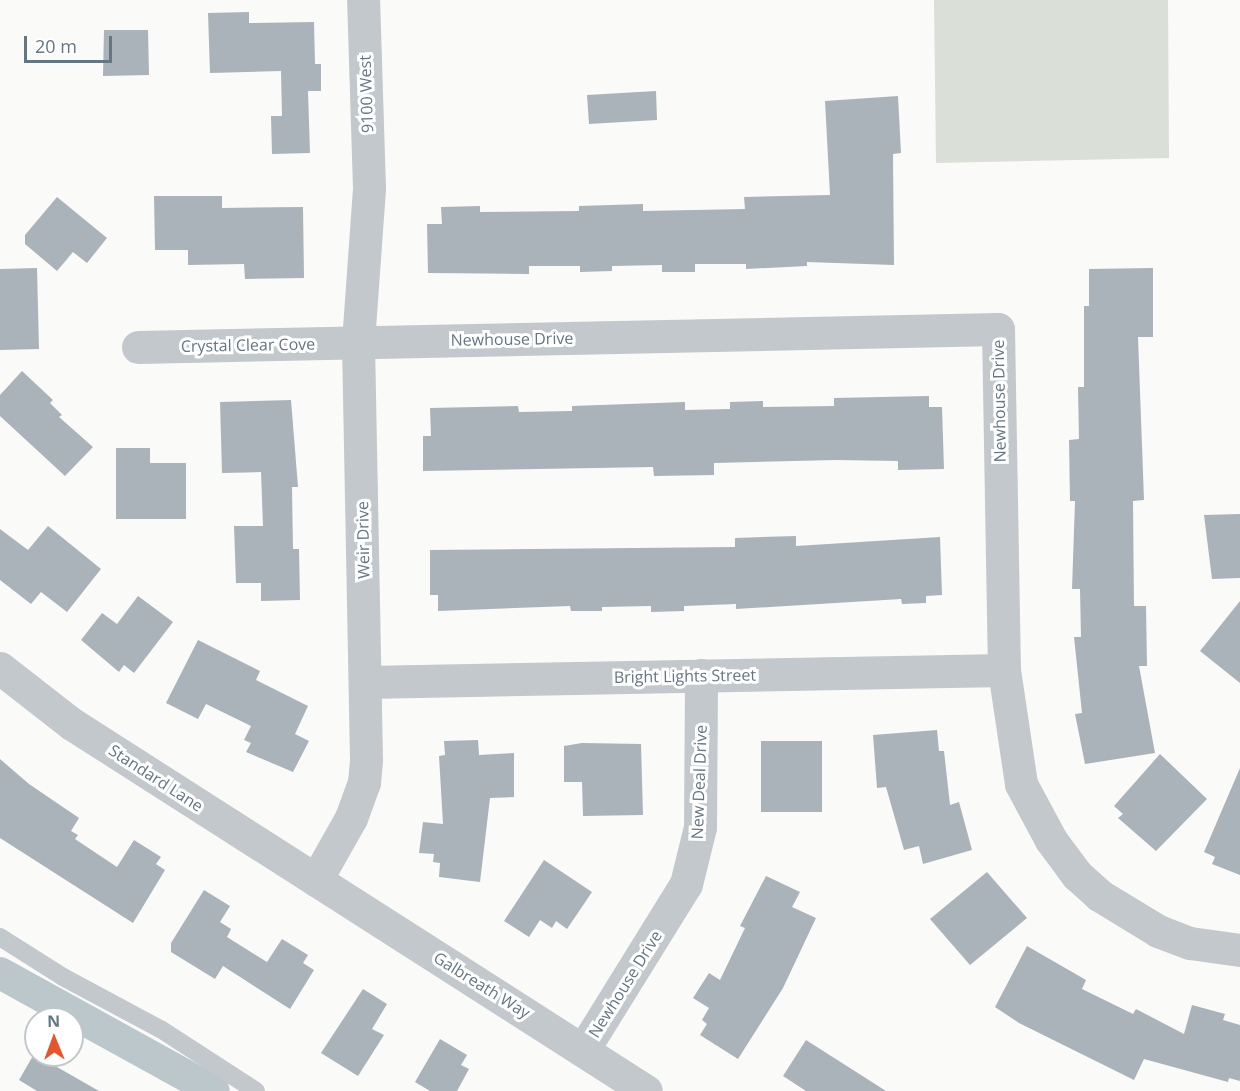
<!DOCTYPE html>
<style>
body{margin:0}
#map{position:relative;width:1240px;height:1091px;overflow:hidden;background:#fafaf8;font-family:"Open Sans",sans-serif}
div>[style]{position:absolute}
.green>*{inset:0;background:#dadfd7}
.canal>*{height:32px;margin:-16px;padding:0 16px;transform-origin:16px;border-radius:16px;background:#bbc7cb}
.building>*{inset:0;background:#aab3b9}
.service>*{height:18px;margin:-9px;padding:0 9px;transform-origin:9px;border-radius:9px;background:#c3c8cc}
.minor>*{height:33px;margin:-16.5px;padding:0 16.5px;transform-origin:16.5px;border-radius:16.5px;background:#c3c8cc}
span{translate:-50% -50%;white-space:nowrap;text-align:center;line-height:1.15;-webkit-text-stroke:6px #fff;paint-order:stroke}
.street-label{font-size:16px;color:#657683}
.north{position:absolute;left:24px;top:1007px;width:60px;height:60px;box-sizing:border-box;background:#fff;border:2px solid #c1c8cd;border-radius:50%;rotate:359deg;font-size:16px;font-weight:700;line-height:24px;text-align:center;color:#657683}
.north::after{content:'';display:block;margin:auto;width:21px;height:27px;background:#e4572e;clip-path:polygon(50% 0,100% 100%,50% 72%,0 100%)}
.scale{position:absolute;left:24px;top:36px;width:88px;height:27px;box-sizing:border-box;border:3px solid #657683;border-top:0;padding-left:8px;font-size:18px;line-height:21px;white-space:nowrap;color:#657683;-webkit-text-stroke:4px #fff;paint-order:stroke}
</style>
<div id="map">
<div class="green">
<i style="clip-path:polygon(934px 0,1168px 0,1169px 158px,936px 163px)"></i>
</div>
<div class="canal">
<i style="left:0;top:973px;width:244px;rotate:28.9deg"></i>
</div>
<div class="building">
<i style="clip-path:polygon(249px 12px,249px 23px,314px 22px,315px 64px,321px 64px,321px 91px,308px 91px,310px 153px,272px 154px,271px 116px,282px 116px,281px 71px,210px 73px,208px 13px)"></i>
<i style="clip-path:polygon(104px 30px,148px 30px,149px 75px,103px 76px)"></i>
<i style="clip-path:polygon(656px 91px,657px 120px,589px 124px,587px 95px)"></i>
<i style="clip-path:polygon(898px 96px,901px 153px,893px 154px,894px 265px,807px 262px,807px 266px,746px 269px,746px 264px,695px 264px,695px 272px,662px 272px,662px 265px,612px 266px,612px 271px,580px 272px,580px 266px,529px 266px,529px 274px,428px 273px,427px 224px,442px 224px,441px 207px,480px 206px,480px 212px,579px 211px,579px 206px,643px 204px,643px 211px,745px 209px,744px 197px,830px 195px,825px 101px)"></i>
<i style="clip-path:polygon(154px 196px,222px 196px,222px 208px,303px 207px,304px 278px,245px 279px,244px 264px,188px 265px,188px 250px,155px 250px)"></i>
<i style="clip-path:polygon(57px 197px,107px 238px,87px 263px,73px 252px,57px 271px,25px 244px,25px 235px)"></i>
<i style="clip-path:polygon(37px 268px,39px 349px,0 350px,0 269px)"></i>
<i style="clip-path:polygon(1153px 268px,1153px 337px,1138px 337px,1144px 500px,1133px 501px,1134px 606px,1146px 606px,1147px 666px,1139px 666px,1155px 753px,1085px 764px,1075px 714px,1082px 713px,1074px 637px,1081px 637px,1080px 589px,1072px 589px,1075px 501px,1070px 501px,1069px 440px,1079px 439px,1078px 387px,1084px 387px,1084px 306px,1089px 306px,1089px 269px)"></i>
<i style="clip-path:polygon(22px 371px,53px 400px,50px 403px,62px 415px,59px 417px,93px 447px,65px 476px,0 416px,0 395px)"></i>
<i style="clip-path:polygon(929px 396px,929px 407px,942px 407px,944px 469px,898px 470px,898px 461px,835px 460px,714px 463px,714px 475px,654px 476px,653px 467px,423px 471px,423px 436px,431px 436px,430px 408px,518px 406px,519px 412px,572px 411px,572px 406px,685px 402px,685px 410px,730px 409px,730px 402px,763px 401px,763px 407px,834px 406px,834px 398px)"></i>
<i style="clip-path:polygon(291px 400px,298px 487px,292px 487px,293px 549px,299px 549px,300px 600px,261px 601px,261px 583px,236px 583px,234px 526px,263px 526px,261px 472px,222px 473px,220px 402px)"></i>
<i style="clip-path:polygon(116px 448px,150px 448px,150px 463px,186px 463px,186px 519px,116px 519px)"></i>
<i style="clip-path:polygon(1240px 514px,1240px 578px,1212px 579px,1204px 515px)"></i>
<i style="clip-path:polygon(48px 526px,101px 569px,67px 612px,41px 592px,31px 604px,0 580px,0 529px,28px 550px)"></i>
<i style="clip-path:polygon(796px 536px,796px 546px,940px 537px,942px 595px,926px 596px,926px 603px,902px 604px,901px 599px,736px 609px,736px 604px,684px 606px,684px 611px,651px 612px,651px 606px,602px 607px,602px 611px,571px 611px,570px 606px,438px 611px,438px 595px,430px 595px,430px 550px,735px 547px,735px 538px)"></i>
<i style="clip-path:polygon(138px 596px,173px 622px,134px 673px,124px 665px,119px 672px,81px 640px,102px 613px,117px 624px)"></i>
<i style="clip-path:polygon(1240px 601px,1240px 683px,1200px 651px)"></i>
<i style="clip-path:polygon(198px 640px,260px 671px,256px 680px,308px 706px,295px 734px,309px 741px,293px 772px,246px 752px,251px 743px,244px 740px,251px 726px,206px 704px,198px 719px,166px 703px)"></i>
<i style="clip-path:polygon(937px 730px,939px 751px,944px 751px,950px 805px,959px 802px,972px 850px,923px 864px,919px 846px,904px 850px,886px 787px,877px 788px,873px 735px)"></i>
<i style="clip-path:polygon(478px 740px,479px 755px,514px 753px,514px 797px,490px 798px,480px 882px,439px 877px,440px 863px,433px 862px,434px 854px,419px 853px,423px 822px,443px 824px,439px 756px,445px 755px,444px 741px)"></i>
<i style="clip-path:polygon(761px 741px,822px 741px,822px 812px,761px 812px)"></i>
<i style="clip-path:polygon(582px 743px,641px 744px,643px 815px,583px 816px,582px 782px,564px 782px,564px 746px)"></i>
<i style="clip-path:polygon(1160px 754px,1207px 799px,1156px 851px,1118px 818px,1123px 814px,1114px 806px)"></i>
<i style="clip-path:polygon(0 759px,29px 784px,79px 818px,71px 831px,78px 835px,75px 839px,117px 867px,134px 840px,161px 857px,156px 864px,165px 870px,133px 923px,0 838px)"></i>
<i style="clip-path:polygon(1240px 768px,1240px 875px,1212px 864px,1215px 857px,1204px 852px)"></i>
<i style="clip-path:polygon(544px 860px,592px 892px,567px 929px,556px 921px,552px 928px,540px 920px,529px 937px,504px 921px)"></i>
<i style="clip-path:polygon(987px 872px,1027px 918px,970px 965px,930px 919px)"></i>
<i style="clip-path:polygon(766px 876px,800px 892px,792px 907px,816px 918px,783px 988px,738px 1059px,700px 1035px,707px 1024px,702px 1020px,709px 1008px,693px 998px,709px 973px,720px 980px,745px 928px,740px 926px)"></i>
<i style="clip-path:polygon(204px 890px,230px 906px,220px 922px,231px 929px,227px 937px,267px 962px,282px 939px,308px 955px,303px 963px,314px 970px,290px 1009px,223px 966px,215px 979px,171px 952px,171px 943px)"></i>
<i style="clip-path:polygon(1027px 946px,1086px 980px,1082px 989px,1133px 1014px,1136px 1009px,1184px 1034px,1192px 1005px,1225px 1014px,1223px 1020px,1240px 1025px,1240px 1081px,1229px 1078px,1228px 1082px,1144px 1059px,1134px 1080px,1019px 1023px,995px 1007px)"></i>
<i style="clip-path:polygon(363px 989px,387px 1004px,372px 1029px,384px 1035px,358px 1076px,321px 1053px)"></i>
<i style="clip-path:polygon(440px 1039px,467px 1055px,461px 1065px,469px 1069px,457px 1091px,430px 1091px,415px 1082px)"></i>
<i style="clip-path:polygon(806px 1040px,886px 1091px,806px 1091px,783px 1076px)"></i>
<i style="clip-path:polygon(34px 1054px,36px 1055px,99px 1091px,37px 1091px,19px 1080px)"></i>
</div>
<div class="service">
<i style="left:0;top:937px;width:75px;rotate:32.4deg"></i>
<i style="left:63px;top:977px;width:112px;rotate:28.2deg"></i>
<i style="left:162px;top:1030px;width:112px;rotate:33deg"></i>
</div>
<div class="minor">
<i style="left:138px;top:347px;width:860px;rotate:-1.2deg"></i>
<i style="left:998px;top:329px;width:341px;rotate:89deg"></i>
<i style="left:1004px;top:670px;width:115px;rotate:81.5deg"></i>
<i style="left:1021px;top:784px;width:64px;rotate:61.8deg"></i>
<i style="left:1051px;top:840px;width:44px;rotate:53.4deg"></i>
<i style="left:1077px;top:875px;width:30px;rotate:42deg"></i>
<i style="left:1099px;top:895px;width:69px;rotate:31.4deg"></i>
<i style="left:1158px;top:931px;width:34px;rotate:21deg"></i>
<i style="left:1190px;top:943px;width:50px;rotate:8deg"></i>
<i style="left:0;top:668px;width:91px;rotate:37.9deg"></i>
<i style="left:72px;top:724px;width:681px;rotate:32.59deg"></i>
<i style="left:366px;top:682px;width:638px;rotate:-1.08deg"></i>
<i style="left:316px;top:880px;width:71px;rotate:-60.6deg"></i>
<i style="left:351px;top:818px;width:37px;rotate:-70deg"></i>
<i style="left:364px;top:783px;width:24px;rotate:-85deg"></i>
<i style="left:366px;top:759px;width:417px;rotate:-91.1deg"></i>
<i style="left:358px;top:342px;width:154px;rotate:-85.9deg"></i>
<i style="left:369px;top:188px;width:188px;rotate:-91.8deg"></i>
<i style="left:583px;top:1050px;width:195px;rotate:-58.2deg"></i>
<i style="left:686px;top:884px;width:59px;rotate:-76.2deg"></i>
<i style="left:700px;top:827px;width:152px;rotate:-89.6deg"></i>
</div>
<div class="street-label">
<span style="left:366px;top:94px;rotate:-92deg">9100 West</span>
<span style="left:512px;top:339px;rotate:-1deg">Newhouse Drive</span>
<span style="left:248px;top:345px;rotate:-1deg">Crystal Clear Cove</span>
<span style="left:999px;top:401px;rotate:-91deg">Newhouse Drive</span>
<span style="left:363px;top:540px;rotate:-91deg">Weir Drive</span>
<span style="left:685px;top:676px;rotate:-1deg">Bright Lights Street</span>
<span style="left:156px;top:778px;rotate:33deg">Standard Lane</span>
<span style="left:699px;top:782px;rotate:-88deg">New Deal Drive</span>
<span style="left:625px;top:984px;rotate:-58deg">Newhouse Drive</span>
<span style="left:482px;top:985px;rotate:32deg">Galbreath Way</span>
</div>
<div class="north">N</div>
<div class="scale">20 m</div>
</div>
